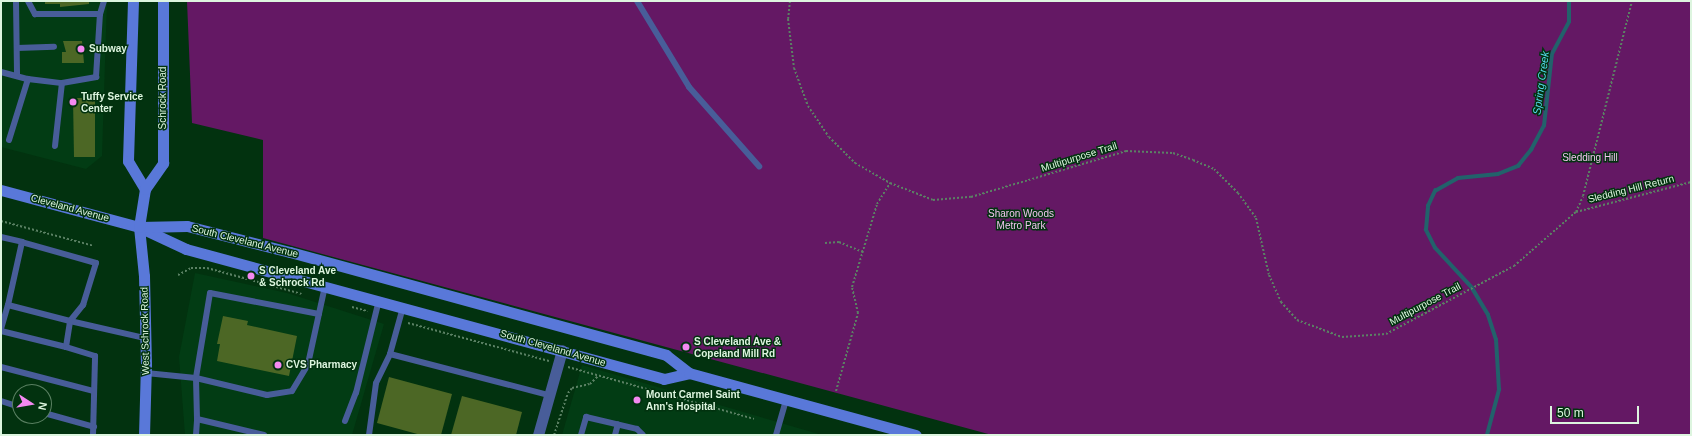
<!DOCTYPE html>
<style>
body{margin:0}
#map{position:relative;width:1692px;height:436px;overflow:hidden;background:#02320f;font-family:Arial,sans-serif}
div>[style]{position:absolute}
.built>*{inset:0;background:#023c14}
.green>*{inset:0;background:#641864}
.stream>*{height:3.5px;margin:-1.75px;padding:0 1.75px;transform-origin:1.75px;border-radius:1.75px;background:#22626b}
.building>*{inset:0;background:#4c6725}
.path>*{height:2px;margin-top:-1px;transform-origin:0;background:repeating-linear-gradient(90deg,#5b8164 0 2px,transparent 0 4px)}
.service>*{height:6px;margin:-3px;padding:0 3px;transform-origin:3px;border-radius:3px;background:#485d99}
.minor>*{height:11px;margin:-5.5px;padding:0 5.5px;transform-origin:5.5px;border-radius:5.5px;background:#485d99}
.secondary>*{height:11px;margin:-5.5px;padding:0 5.5px;transform-origin:5.5px;border-radius:5.5px;background:#5978d9}
.dots>*{width:11px;height:11px;translate:-50% -50%;box-sizing:border-box;border:2px solid #02320f;border-radius:50%}
span{translate:-50% -50%;white-space:nowrap;text-align:center;line-height:1.15;-webkit-text-stroke:3px #02320f;paint-order:stroke}
.poi-label{font-size:10px;color:#ddf5df;font-weight:700}
.left{translate:0 -50%;text-align:left}
.street-label{font-size:10px;color:#ddf5df}
.park-label{font-size:10px;color:#f2c4ef}
.water-label{font-size:11px;color:#54d8ea;font-style:italic}
.frame{position:absolute;inset:0;border:2px solid #ddf5df;pointer-events:none}
.north{position:absolute;left:12px;top:384px;width:40px;height:40px;box-sizing:border-box;background:#02320f;border:1px solid #5a8062;border-radius:50%;rotate:102deg;font-size:11px;font-weight:700;line-height:16px;text-align:center;color:#ddf5df}
.north::after{content:'';display:block;margin:auto;width:14px;height:18px;background:#f489f1;clip-path:polygon(50% 0,100% 100%,50% 72%,0 100%)}
.scale{position:absolute;left:1550px;top:406px;width:89px;height:18px;box-sizing:border-box;border:2px solid #ddf5df;border-top:0;padding-left:5px;font-size:12px;line-height:14px;white-space:nowrap;color:#ddf5df;-webkit-text-stroke:3px #02320f;paint-order:stroke}
</style>
<div id="map">
<div class="built">
<i style="clip-path:polygon(1px 1px,107px 1px,102px 156px,86px 169px,1px 147px)"></i>
<i style="clip-path:polygon(195px 273px,287px 293px,384px 324px,352px 435px,185px 435px,179px 357px)"></i>
<i style="clip-path:polygon(582px 365px,822px 435px,562px 435px)"></i>
</div>
<div class="green">
<i style="clip-path:polygon(187px 1px,1691px 1px,1691px 435px,992px 435px,263px 238px,263px 140px,192px 123px)"></i>
</div>
<div class="stream">
<i style="left:1487px;top:435px;width:47px;rotate:-75.1deg"></i>
<i style="left:1499px;top:390px;width:50px;rotate:-93.4deg"></i>
<i style="left:1496px;top:340px;width:26px;rotate:-108deg"></i>
<i style="left:1488px;top:315px;width:31px;rotate:-121deg"></i>
<i style="left:1472px;top:288px;width:54px;rotate:-132.8deg"></i>
<i style="left:1435px;top:248px;width:20px;rotate:-117deg"></i>
<i style="left:1426px;top:230px;width:24px;rotate:-85deg"></i>
<i style="left:1428px;top:206px;width:17px;rotate:-65deg"></i>
<i style="left:1435px;top:191px;width:26px;rotate:-29deg"></i>
<i style="left:1458px;top:178px;width:40px;rotate:-5.7deg"></i>
<i style="left:1498px;top:174px;width:22px;rotate:-22deg"></i>
<i style="left:1518px;top:166px;width:21px;rotate:-51deg"></i>
<i style="left:1531px;top:150px;width:27px;rotate:-62deg"></i>
<i style="left:1544px;top:126px;width:72px;rotate:-83.7deg"></i>
<i style="left:1552px;top:54px;width:36px;rotate:-62deg"></i>
<i style="left:1569px;top:22px;width:21px;rotate:-90deg"></i>
</div>
<div class="building">
<i style="clip-path:polygon(45px 1px,89px 1px,89px 4px,60px 7px,60px 4px,45px 4px)"></i>
<i style="clip-path:polygon(63px 41px,82px 41px,84px 63px,62px 63px,62px 52px,66px 52px)"></i>
<i style="clip-path:polygon(73px 98px,95px 98px,95px 157px,74px 157px)"></i>
<i style="clip-path:polygon(223px 316px,248px 321px,247px 325px,297px 336px,289px 376px,217px 361px,220px 344px,217px 344px)"></i>
<i style="clip-path:polygon(389px 377px,452px 394px,441px 435px,421px 435px,377px 423px)"></i>
<i style="clip-path:polygon(462px 396px,522px 412px,516px 435px,451px 435px)"></i>
</div>
<div class="path">
<i style="left:790px;top:1px;width:18px;rotate:96deg"></i>
<i style="left:788px;top:19px;width:49px;rotate:83deg"></i>
<i style="left:794px;top:68px;width:40px;rotate:69.8deg"></i>
<i style="left:808px;top:106px;width:37px;rotate:56deg"></i>
<i style="left:829px;top:137px;width:37px;rotate:45deg"></i>
<i style="left:855px;top:163px;width:40px;rotate:29.7deg"></i>
<i style="left:890px;top:183px;width:46px;rotate:21.6deg"></i>
<i style="left:933px;top:200px;width:38px;rotate:-5deg"></i>
<i style="left:971px;top:197px;width:162px;rotate:-16.5deg"></i>
<i style="left:1126px;top:151px;width:47px;rotate:2.4deg"></i>
<i style="left:1173px;top:153px;width:21px;rotate:19deg"></i>
<i style="left:1193px;top:160px;width:23px;rotate:23deg"></i>
<i style="left:1214px;top:169px;width:34px;rotate:45deg"></i>
<i style="left:1238px;top:193px;width:31px;rotate:54deg"></i>
<i style="left:1256px;top:218px;width:58px;rotate:77.2deg"></i>
<i style="left:1269px;top:275px;width:30px;rotate:66deg"></i>
<i style="left:1281px;top:302px;width:24px;rotate:48deg"></i>
<i style="left:1297px;top:320px;width:48px;rotate:20.7deg"></i>
<i style="left:1342px;top:337px;width:44px;rotate:-3.9deg"></i>
<i style="left:1386px;top:334px;width:145px;rotate:-28deg"></i>
<i style="left:1514px;top:266px;width:82px;rotate:-41.1deg"></i>
<i style="left:1576px;top:212px;width:17px;rotate:-66deg"></i>
<i style="left:1583px;top:196px;width:201px;rotate:-75.9deg"></i>
<i style="left:1576px;top:212px;width:119px;rotate:-14.6deg"></i>
<i style="left:1px;top:221px;width:96px;rotate:15deg"></i>
<i style="left:825px;top:243px;width:14px;rotate:-4deg"></i>
<i style="left:839px;top:242px;width:26px;rotate:23deg"></i>
<i style="left:178px;top:275px;width:15px;rotate:-28deg"></i>
<i style="left:191px;top:268px;width:16px"></i>
<i style="left:207px;top:268px;width:98px;rotate:15.3deg"></i>
<i style="left:352px;top:307px;width:16px;rotate:15deg"></i>
<i style="left:408px;top:323px;width:146px;rotate:15.1deg"></i>
<i style="left:568px;top:367px;width:193px;rotate:15.6deg"></i>
<i style="left:836px;top:391px;width:81px;rotate:-74.2deg"></i>
<i style="left:858px;top:313px;width:27px;rotate:-103deg"></i>
<i style="left:852px;top:287px;width:87px;rotate:-73.2deg"></i>
<i style="left:877px;top:204px;width:25px;rotate:-58deg"></i>
<i style="left:554px;top:435px;width:44px;rotate:-71.6deg"></i>
<i style="left:568px;top:393px;width:6px;rotate:-51deg"></i>
<i style="left:572px;top:388px;width:18px;rotate:-13deg"></i>
<i style="left:590px;top:384px;width:11px;rotate:-45deg"></i>
<i style="left:806px;top:435px;width:2px"></i>
</div>
<div class="service">
<i style="left:16px;top:1px;width:75px;rotate:89.2deg"></i>
<i style="left:28px;top:1px;width:15px;rotate:62deg"></i>
<i style="left:35px;top:14px;width:65px"></i>
<i style="left:637px;top:1px;width:100px;rotate:58.8deg"></i>
<i style="left:689px;top:87px;width:106px;rotate:48.5deg"></i>
<i style="left:17px;top:48px;width:37px;rotate:-2deg"></i>
<i style="left:1px;top:72px;width:28px;rotate:15deg"></i>
<i style="left:28px;top:79px;width:34px;rotate:7deg"></i>
<i style="left:62px;top:83px;width:35px;rotate:-10deg"></i>
<i style="left:96px;top:77px;width:63px;rotate:-86.4deg"></i>
<i style="left:100px;top:14px;width:14px;rotate:-73deg"></i>
<i style="left:9px;top:140px;width:64px;rotate:-72.7deg"></i>
<i style="left:55px;top:146px;width:63px;rotate:-83.7deg"></i>
<i style="left:1px;top:237px;width:22px;rotate:13deg"></i>
<i style="left:319px;top:314px;width:111px;rotate:-169.1deg"></i>
<i style="left:210px;top:293px;width:86px;rotate:99.4deg"></i>
<i style="left:196px;top:378px;width:73px;rotate:13.5deg"></i>
<i style="left:267px;top:395px;width:25px;rotate:-9deg"></i>
<i style="left:292px;top:391px;width:31px;rotate:-59deg"></i>
<i style="left:308px;top:364px;width:80px;rotate:-77.7deg"></i>
<i style="left:1px;top:329px;width:25px;rotate:-74deg"></i>
<i style="left:1px;top:331px;width:67px;rotate:13.8deg"></i>
<i style="left:390px;top:354px;width:164px;rotate:14.5deg"></i>
<i style="left:1px;top:367px;width:96px;rotate:14.5deg"></i>
<i style="left:146px;top:373px;width:50px;rotate:5.7deg"></i>
<i style="left:196px;top:378px;width:41px;rotate:88.6deg"></i>
<i style="left:197px;top:419px;width:69px;rotate:13.4deg"></i>
<i style="left:1px;top:401px;width:20px;rotate:18deg"></i>
<i style="left:44px;top:413px;width:52px;rotate:15.6deg"></i>
<i style="left:345px;top:421px;width:30px;rotate:-69deg"></i>
<i style="left:356px;top:393px;width:96px;rotate:-76.1deg"></i>
<i style="left:93px;top:435px;width:79px;rotate:-88.5deg"></i>
<i style="left:95px;top:356px;width:30px;rotate:-163deg"></i>
<i style="left:66px;top:347px;width:26px;rotate:-81deg"></i>
<i style="left:70px;top:321px;width:21px;rotate:-51deg"></i>
<i style="left:83px;top:305px;width:44px;rotate:-72.8deg"></i>
<i style="left:96px;top:263px;width:77px;rotate:-164.2deg"></i>
<i style="left:22px;top:242px;width:65px;rotate:102.5deg"></i>
<i style="left:8px;top:305px;width:64px;rotate:14.5deg"></i>
<i style="left:70px;top:321px;width:77px;rotate:12.8deg"></i>
<i style="left:196px;top:435px;width:16px;rotate:-86deg"></i>
<i style="left:369px;top:435px;width:52px;rotate:-82.3deg"></i>
<i style="left:376px;top:383px;width:32px;rotate:-64deg"></i>
<i style="left:390px;top:354px;width:49px;rotate:-74.5deg"></i>
<i style="left:581px;top:435px;width:19px;rotate:-74deg"></i>
<i style="left:586px;top:417px;width:52px;rotate:13.2deg"></i>
<i style="left:637px;top:429px;width:8px;rotate:45deg"></i>
<i style="left:615px;top:435px;width:11px;rotate:-75deg"></i>
<i style="left:776px;top:435px;width:36px;rotate:-74deg"></i>
</div>
<div class="minor">
<i style="left:538px;top:435px;width:88px;rotate:-74.2deg"></i>
</div>
<div class="secondary">
<i style="left:133px;top:1px;width:160px;rotate:91.8deg"></i>
<i style="left:128px;top:161px;width:33px;rotate:59deg"></i>
<i style="left:1px;top:190px;width:143px;rotate:15deg"></i>
<i style="left:139px;top:227px;width:52px;rotate:25.1deg"></i>
<i style="left:186px;top:249px;width:495px;rotate:15.2deg"></i>
<i style="left:664px;top:379px;width:26px;rotate:-13deg"></i>
<i style="left:139px;top:227px;width:48px;rotate:-1.2deg"></i>
<i style="left:187px;top:226px;width:106px;rotate:14.2deg"></i>
<i style="left:290px;top:252px;width:390px;rotate:15.3deg"></i>
<i style="left:666px;top:355px;width:29px;rotate:38deg"></i>
<i style="left:689px;top:373px;width:235px;rotate:15.3deg"></i>
<i style="left:144px;top:435px;width:71px;rotate:-88.4deg"></i>
<i style="left:146px;top:364px;width:88px;rotate:-91.3deg"></i>
<i style="left:144px;top:276px;width:49px;rotate:-95.8deg"></i>
<i style="left:139px;top:227px;width:38px;rotate:-81deg"></i>
<i style="left:145px;top:189px;width:32px;rotate:-55deg"></i>
<i style="left:163px;top:163px;width:162px;rotate:-90deg"></i>
</div>
<div class="dots">
<i style="left:81px;top:49px;background:#f489f1"></i>
<i style="left:73px;top:102px;background:#f489f1"></i>
<i style="left:251px;top:276px;background:#f489f1"></i>
<i style="left:686px;top:347px;background:#f489f1"></i>
<i style="left:278px;top:365px;background:#f489f1"></i>
<i style="left:637px;top:400px;background:#f489f1"></i>
</div>
<div class="poi-label">
<span class="left" style="left:89px;top:49px">Subway</span>
<span class="left" style="left:81px;top:102px">Tuffy Service<br>Center</span>
<span class="left" style="left:259px;top:276px">S Cleveland Ave<br>&amp; Schrock Rd</span>
<span class="left" style="left:694px;top:347px">S Cleveland Ave &amp;<br>Copeland Mill Rd</span>
<span class="left" style="left:286px;top:365px">CVS Pharmacy</span>
<span class="left" style="left:646px;top:400px">Mount Carmel Saint<br>Ann's Hospital</span>
</div>
<div class="street-label">
<span style="left:163px;top:98px;rotate:-90deg">Schrock Road</span>
<span style="left:1079px;top:157px;rotate:-17deg">Multipurpose Trail</span>
<span style="left:1631px;top:189px;rotate:-14deg">Sledding Hill Return</span>
<span style="left:70px;top:208px;rotate:15deg">Cleveland Avenue</span>
<span style="left:245px;top:241px;rotate:14deg">South Cleveland Avenue</span>
<span style="left:1425px;top:304px;rotate:-28deg">Multipurpose Trail</span>
<span style="left:145px;top:331px;rotate:-91deg">West Schrock Road</span>
<span style="left:553px;top:348px;rotate:16deg">South Cleveland Avenue</span>
</div>
<div class="park-label">
<span style="left:1590px;top:158px">Sledding Hill</span>
<span style="left:1021px;top:219px">Sharon Woods<br>Metro Park</span>
</div>
<div class="water-label">
<span style="left:1541px;top:83px;rotate:-82deg">Spring Creek</span>
</div>
<div class="frame"></div>
<div class="north">N</div>
<div class="scale">50 m</div>
</div>
